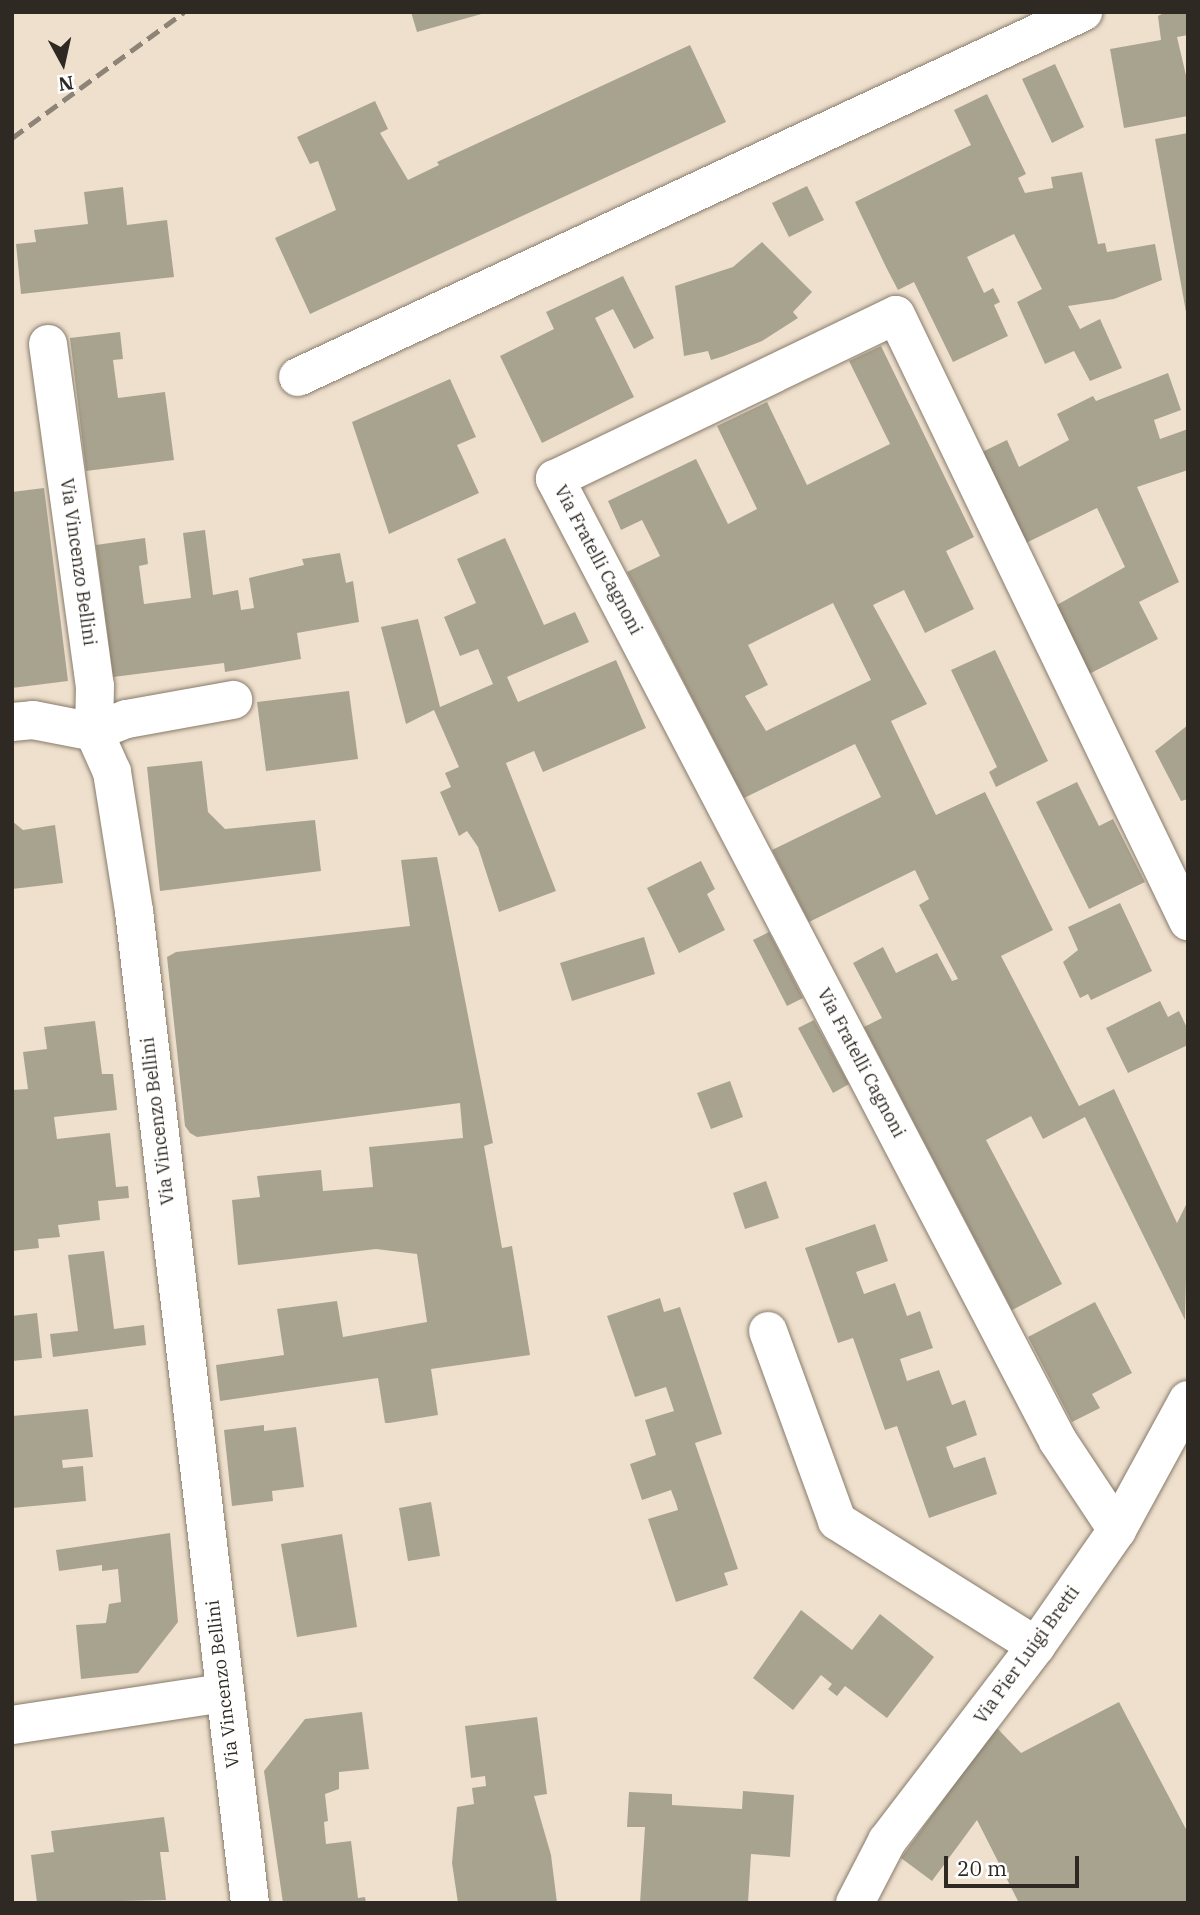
<!DOCTYPE html>
<style>
body{margin:0}
#map{position:relative;width:1200px;height:1915px;overflow:hidden;background:#eee0cd;font-family:"IBM Plex Serif",serif}
div>[style]{position:absolute}
.building>*{inset:0;background:#a8a38f}
.roads{filter:drop-shadow(0 0 2px #887b6b) drop-shadow(0 0 2px #887b6b)}
.minor>*{height:38px;margin:-19px;padding:0 19px;transform-origin:19px;border-radius:19px;background:#fff}
.rail>*{height:5px;margin-top:-2.5px;transform-origin:0;background:repeating-linear-gradient(90deg,#8d8376 0 14px,transparent 0 21px)}
span{translate:-50% -50%;white-space:nowrap;text-align:center;line-height:1.15;-webkit-text-stroke:7px #fff;paint-order:stroke}
.street-label{font-size:18px;color:#2e2922}
.frame{position:absolute;inset:0;border:14px solid #2e2922;pointer-events:none}
.north{position:absolute;left:28px;top:28px;width:70px;height:70px;-webkit-text-stroke:5px #fff;paint-order:stroke;rotate:172deg;font-size:19px;font-weight:700;line-height:28px;text-align:center;color:#2e2922}
.north::after{content:'';display:block;margin:auto;width:24px;height:32px;background:#2e2922;clip-path:polygon(50% 0,100% 100%,50% 72%,0 100%)}
.scale{position:absolute;left:944px;top:1856px;width:135px;height:32px;box-sizing:border-box;border:4px solid #2e2922;border-top:0;padding-left:9px;font-size:21px;line-height:24px;white-space:nowrap;color:#2e2922;-webkit-text-stroke:5px #fff;paint-order:stroke}
</style>
<div id="map">
<div class="building">
<i style="clip-path:polygon(411px 12px,485px 12px,485px 13px,417px 32px)"></i>
<i style="clip-path:polygon(1166px 12px,1188px 12px,1188px 35px,1177px 37px,1188px 84px,1188px 116px,1124px 128px,1110px 49px,1161px 40px,1158px 16px)"></i>
<i style="clip-path:polygon(690px 45px,726px 122px,310px 314px,275px 238px,336px 210px,318px 161px,310px 164px,297px 137px,375px 101px,388px 129px,380px 133px,408px 180px,439px 165px,437px 162px)"></i>
<i style="clip-path:polygon(1055px 64px,1084px 127px,1052px 143px,1022px 79px)"></i>
<i style="clip-path:polygon(987px 94px,1026px 174px,1018px 178px,1025px 193px,1053px 188px,1051px 177px,1082px 172px,1098px 244px,1105px 243px,1107px 252px,1155px 244px,1162px 280px,1114px 299px,1068px 306px,1080px 329px,1100px 319px,1122px 368px,1090px 381px,1074px 351px,1045px 364px,1017px 302px,1042px 289px,1014px 234px,967px 257px,984px 293px,993px 288px,1000px 302px,994px 305px,1008px 336px,953px 362px,914px 282px,898px 290px,886px 267px,855px 202px,971px 145px,954px 110px)"></i>
<i style="clip-path:polygon(1188px 133px,1188px 311px,1186px 312px,1155px 139px)"></i>
<i style="clip-path:polygon(807px 186px,824px 220px,789px 237px,772px 203px)"></i>
<i style="clip-path:polygon(123px 187px,127px 225px,167px 220px,174px 277px,21px 294px,16px 244px,36px 242px,34px 230px,88px 224px,84px 192px)"></i>
<i style="clip-path:polygon(762px 242px,812px 292px,793px 312px,798px 318px,762px 341px,724px 356px,711px 360px,708px 351px,684px 356px,675px 286px,733px 267px)"></i>
<i style="clip-path:polygon(623px 276px,654px 338px,634px 349px,613px 309px,595px 318px,634px 397px,542px 443px,500px 356px,554px 329px,546px 312px)"></i>
<i style="clip-path:polygon(120px 332px,123px 359px,113px 360px,118px 398px,165px 392px,174px 460px,86px 471px,70px 338px)"></i>
<i style="clip-path:polygon(evenodd,881px 346px,974px 537px,946px 551px,974px 609px,925px 633px,904px 590px,873px 605px,927px 704px,891px 721px,936px 815px,985px 792px,1053px 930px,1001px 956px,1079px 1106px,1114px 1089px,1177px 1223px,1188px 1201px,1185px 1320px,1085px 1117px,1043px 1139px,1031px 1116px,986px 1140px,1062px 1284px,1012px 1310px,864px 1027px,882px 1018px,853px 963px,883px 947px,896px 973px,937px 953px,952px 981px,958px 979px,919px 905px,929px 899px,915px 870px,809px 922px,772px 850px,881px 797px,855px 744px,744px 798px,627px 572px,660px 556px,642px 520px,621px 530px,608px 501px,696px 459px,728px 524px,757px 509px,717px 426px,767px 402px,807px 485px,890px 444px,849px 361px,881px 346px,833px 603px,871px 680px,766px 731px,745px 696px,768px 685px,748px 645px,833px 603px)"></i>
<i style="clip-path:polygon(1168px 373px,1181px 410px,1154px 420px,1160px 439px,1188px 429px,1188px 470px,1137px 487px,1179px 582px,1139px 602px,1158px 639px,1089px 674px,1055px 606px,1125px 567px,1097px 508px,1024px 544px,980px 453px,1007px 440px,1019px 467px,1069px 440px,1057px 414px,1093px 396px,1096px 401px)"></i>
<i style="clip-path:polygon(450px 379px,476px 437px,457px 445px,479px 493px,389px 534px,352px 422px)"></i>
<i style="clip-path:polygon(44px 488px,68px 681px,12px 688px,12px 492px)"></i>
<i style="clip-path:polygon(205px 530px,213px 595px,238px 590px,241px 610px,254px 608px,249px 578px,304px 565px,302px 559px,340px 553px,346px 583px,353px 581px,359px 622px,297px 633px,301px 659px,225px 672px,224px 663px,113px 677px,96px 545px,145px 538px,148px 564px,139px 566px,144px 604px,191px 598px,183px 533px)"></i>
<i style="clip-path:polygon(505px 538px,544px 625px,575px 612px,589px 642px,507px 677px,518px 702px,616px 660px,646px 728px,543px 772px,534px 751px,506px 763px,556px 891px,499px 912px,478px 847px,467px 831px,459px 836px,440px 792px,451px 787px,445px 773px,459px 767px,434px 710px,406px 724px,381px 627px,418px 619px,440px 707px,493px 684px,478px 649px,460px 656px,444px 617px,476px 603px,457px 559px)"></i>
<i style="clip-path:polygon(995px 650px,1048px 761px,996px 787px,989px 772px,997px 767px,951px 670px)"></i>
<i style="clip-path:polygon(349px 691px,358px 759px,266px 771px,257px 702px)"></i>
<i style="clip-path:polygon(1188px 725px,1188px 799px,1181px 801px,1155px 751px)"></i>
<i style="clip-path:polygon(202px 761px,208px 812px,225px 829px,315px 820px,321px 871px,160px 891px,147px 767px)"></i>
<i style="clip-path:polygon(1077px 782px,1099px 826px,1113px 819px,1145px 882px,1089px 909px,1036px 802px)"></i>
<i style="clip-path:polygon(12px 821px,23px 830px,55px 825px,63px 883px,12px 889px)"></i>
<i style="clip-path:polygon(437px 857px,493px 1143px,484px 1146px,502px 1248px,512px 1246px,530px 1355px,431px 1369px,438px 1415px,389px 1423px,385px 1423px,378px 1378px,220px 1401px,216px 1365px,284px 1355px,277px 1309px,337px 1301px,343px 1337px,427px 1322px,417px 1254px,376px 1249px,238px 1265px,232px 1200px,260px 1197px,257px 1176px,321px 1170px,323px 1191px,373px 1187px,369px 1147px,463px 1138px,460px 1103px,197px 1137px,190px 1133px,185px 1126px,167px 957px,176px 952px,410px 926px,401px 860px)"></i>
<i style="clip-path:polygon(701px 861px,715px 889px,707px 894px,725px 930px,679px 953px,647px 888px)"></i>
<i style="clip-path:polygon(1120px 903px,1152px 971px,1091px 1000px,1088px 994px,1080px 998px,1063px 962px,1078px 950px,1068px 927px)"></i>
<i style="clip-path:polygon(769px 932px,803px 998px,787px 1006px,753px 940px)"></i>
<i style="clip-path:polygon(644px 937px,655px 974px,572px 1001px,560px 963px)"></i>
<i style="clip-path:polygon(1160px 1001px,1168px 1017px,1179px 1011px,1188px 1030px,1188px 1045px,1128px 1073px,1106px 1028px)"></i>
<i style="clip-path:polygon(814px 1020px,849px 1084px,833px 1093px,798px 1028px)"></i>
<i style="clip-path:polygon(95px 1021px,102px 1074px,113px 1074px,117px 1110px,54px 1117px,57px 1139px,110px 1133px,116px 1187px,128px 1186px,129px 1198px,98px 1201px,100px 1220px,58px 1225px,60px 1237px,38px 1239px,39px 1248px,12px 1251px,12px 1090px,28px 1089px,23px 1052px,47px 1049px,44px 1027px)"></i>
<i style="clip-path:polygon(730px 1081px,743px 1117px,711px 1129px,697px 1093px)"></i>
<i style="clip-path:polygon(766px 1181px,779px 1218px,745px 1229px,733px 1193px)"></i>
<i style="clip-path:polygon(875px 1224px,888px 1261px,856px 1272px,864px 1294px,895px 1283px,907px 1316px,920px 1311px,933px 1348px,900px 1359px,907px 1381px,939px 1370px,952px 1405px,965px 1400px,977px 1435px,946px 1447px,950px 1459px,954px 1468px,985px 1457px,997px 1494px,929px 1518px,897px 1426px,885px 1430px,853px 1338px,838px 1343px,805px 1248px)"></i>
<i style="clip-path:polygon(104px 1251px,114px 1329px,144px 1325px,146px 1345px,53px 1357px,50px 1334px,78px 1331px,68px 1255px)"></i>
<i style="clip-path:polygon(660px 1298px,664px 1312px,680px 1307px,722px 1434px,695px 1443px,738px 1569px,724px 1573px,728px 1585px,676px 1602px,648px 1519px,678px 1510px,676px 1503px,671px 1490px,642px 1500px,630px 1464px,656px 1455px,645px 1420px,674px 1411px,666px 1387px,635px 1397px,607px 1316px)"></i>
<i style="clip-path:polygon(1095px 1302px,1132px 1373px,1092px 1394px,1100px 1408px,1072px 1422px,1028px 1337px)"></i>
<i style="clip-path:polygon(37px 1313px,42px 1358px,12px 1361px,12px 1316px)"></i>
<i style="clip-path:polygon(88px 1409px,93px 1457px,62px 1460px,63px 1468px,83px 1466px,86px 1501px,12px 1508px,12px 1416px)"></i>
<i style="clip-path:polygon(264px 1425px,264px 1431px,296px 1427px,304px 1487px,272px 1491px,273px 1501px,232px 1506px,224px 1430px)"></i>
<i style="clip-path:polygon(431px 1502px,440px 1556px,408px 1561px,399px 1508px)"></i>
<i style="clip-path:polygon(170px 1533px,178px 1622px,138px 1673px,81px 1679px,76px 1625px,106px 1623px,109px 1604px,121px 1602px,118px 1569px,102px 1571px,102px 1565px,59px 1571px,56px 1550px)"></i>
<i style="clip-path:polygon(342px 1534px,357px 1627px,297px 1637px,281px 1544px)"></i>
<i style="clip-path:polygon(801px 1610px,852px 1650px,880px 1614px,934px 1657px,887px 1718px,845px 1686px,837px 1696px,828px 1689px,832px 1684px,821px 1675px,793px 1710px,753px 1678px)"></i>
<i style="clip-path:polygon(1119px 1702px,1188px 1833px,1188px 1903px,1019px 1903px,977px 1820px,932px 1881px,901px 1858px,996px 1727px,1021px 1753px)"></i>
<i style="clip-path:polygon(362px 1712px,369px 1769px,339px 1772px,339px 1789px,325px 1794px,328px 1821px,324px 1822px,326px 1844px,351px 1841px,358px 1898px,365px 1897px,366px 1903px,283px 1903px,264px 1771px,305px 1719px)"></i>
<i style="clip-path:polygon(537px 1717px,547px 1794px,534px 1796px,551px 1855px,557px 1903px,458px 1903px,452px 1863px,457px 1807px,474px 1804px,472px 1788px,486px 1786px,485px 1776px,471px 1778px,465px 1726px)"></i>
<i style="clip-path:polygon(743px 1791px,794px 1795px,790px 1857px,751px 1854px,748px 1903px,640px 1903px,645px 1827px,627px 1827px,629px 1792px,672px 1794px,672px 1805px,742px 1809px)"></i>
<i style="clip-path:polygon(164px 1817px,169px 1852px,160px 1852px,166px 1900px,37px 1903px,31px 1855px,54px 1852px,51px 1831px)"></i>
</div>
<div class="roads">
<div class="minor">
<i style="left:48px;top:344px;width:345px;rotate:82.2deg"></i>
<i style="left:95px;top:686px;width:46px;rotate:91.2deg"></i>
<i style="left:94px;top:732px;width:44px;rotate:65.8deg"></i>
<i style="left:112px;top:772px;width:141px;rotate:81deg"></i>
<i style="left:134px;top:911px;width:999px;rotate:83.33deg"></i>
<i style="left:298px;top:377px;width:866px;rotate:-24.94deg"></i>
<i style="left:12px;top:722px;width:21px;rotate:-5deg"></i>
<i style="left:33px;top:720px;width:62px;rotate:11.1deg"></i>
<i style="left:94px;top:732px;width:35px;rotate:-22deg"></i>
<i style="left:127px;top:719px;width:108px;rotate:-10.2deg"></i>
<i style="left:768px;top:1331px;width:202px;rotate:70deg"></i>
<i style="left:837px;top:1521px;width:235px;rotate:32.1deg"></i>
<i style="left:1117px;top:1530px;width:107px;rotate:-123.5deg"></i>
<i style="left:1058px;top:1441px;width:1086px;rotate:-117.6deg"></i>
<i style="left:555px;top:479px;width:378px;rotate:-25.7deg"></i>
<i style="left:896px;top:315px;width:673px;rotate:64.27deg"></i>
<i style="left:12px;top:1725px;width:214px;rotate:-8.6deg"></i>
<i style="left:855px;top:1903px;width:70px;rotate:-62.7deg"></i>
<i style="left:887px;top:1841px;width:245px;rotate:-52.6deg"></i>
<i style="left:1036px;top:1646px;width:141px;rotate:-55.1deg"></i>
<i style="left:1117px;top:1530px;width:148px;rotate:-61.4deg"></i>
</div>
</div>
<div class="rail">
<i style="left:12px;top:138px;width:213px;rotate:-36.2deg"></i>
</div>
<div class="street-label">
<span style="left:598px;top:560px;rotate:62deg">Via Fratelli Cagnoni</span>
<span style="left:78px;top:562px;rotate:82deg">Via Vincenzo Bellini</span>
<span style="left:861px;top:1063px;rotate:62deg">Via Fratelli Cagnoni</span>
<span style="left:158px;top:1121px;rotate:-97deg">Via Vincenzo Bellini</span>
<span style="left:1027px;top:1655px;rotate:-54deg">Via Pier Luigi Bretti</span>
<span style="left:223px;top:1684px;rotate:-97deg">Via Vincenzo Bellini</span>
</div>
<div class="frame"></div>
<div class="north">N</div>
<div class="scale">20 m</div>
</div>
